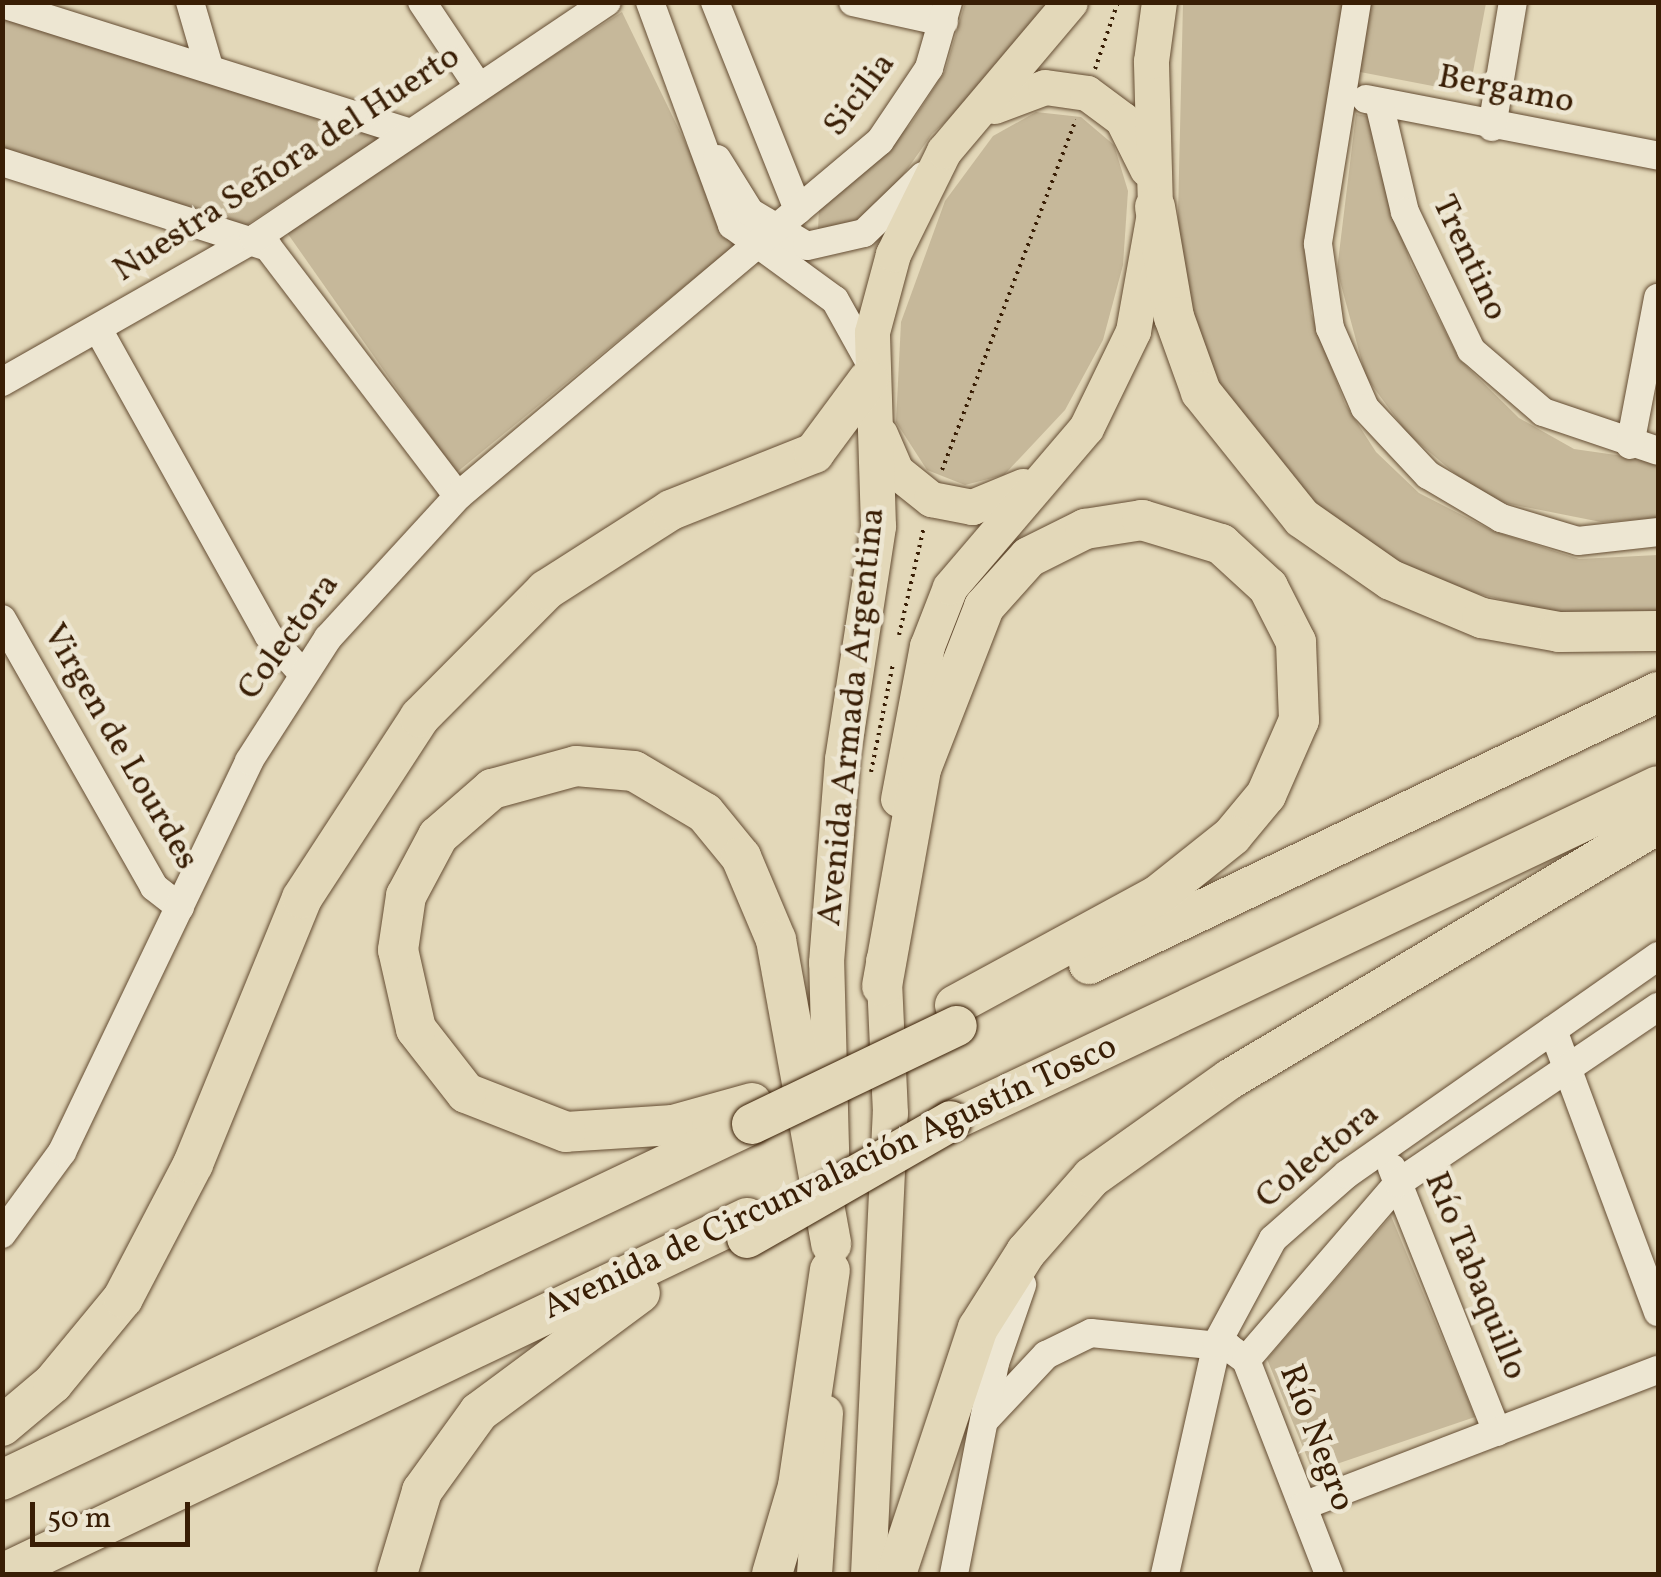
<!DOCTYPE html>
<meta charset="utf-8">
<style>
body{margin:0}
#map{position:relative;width:1661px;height:1577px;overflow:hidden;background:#e3d8b9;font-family:Vollkorn,serif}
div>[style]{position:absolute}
.green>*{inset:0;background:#c6b89a}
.path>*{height:4px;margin-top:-2px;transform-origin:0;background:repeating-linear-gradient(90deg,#391e05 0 2.5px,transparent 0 7.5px)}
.roads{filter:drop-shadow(0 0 2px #644c32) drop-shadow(0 0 2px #644c32)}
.minor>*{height:28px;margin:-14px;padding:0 14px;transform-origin:14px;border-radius:14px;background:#ede6d2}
.major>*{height:35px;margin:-17.5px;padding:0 17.5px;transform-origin:17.5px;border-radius:17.5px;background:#e3d8b9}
.highway>*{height:40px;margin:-20px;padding:0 20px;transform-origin:20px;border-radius:20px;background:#e3d8b9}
.bridges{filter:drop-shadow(0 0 2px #391e05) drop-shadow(0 0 2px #391e05)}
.highway-bridge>*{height:40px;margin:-20px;padding:0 20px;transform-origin:20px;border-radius:20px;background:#e3d8b9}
span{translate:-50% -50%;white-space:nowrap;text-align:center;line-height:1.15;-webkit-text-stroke:9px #ede6d2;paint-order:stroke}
.street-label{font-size:35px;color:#391e05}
.frame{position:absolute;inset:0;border:5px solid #391e05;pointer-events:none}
.scale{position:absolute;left:30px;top:1502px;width:160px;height:45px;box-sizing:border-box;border:5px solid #391e05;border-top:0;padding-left:12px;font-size:30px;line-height:35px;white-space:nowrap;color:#391e05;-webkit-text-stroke:8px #ede6d2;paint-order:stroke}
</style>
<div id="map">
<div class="green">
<i style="clip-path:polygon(965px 3px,1053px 3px,994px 79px,932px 134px,875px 215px,850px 229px,818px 230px,819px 208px,910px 125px,945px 71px)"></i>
<i style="clip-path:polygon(1183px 3px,1350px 3px,1308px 231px,1311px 313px,1345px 404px,1376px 452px,1419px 493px,1493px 531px,1579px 559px,1658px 555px,1658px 615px,1557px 614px,1424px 580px,1323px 518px,1214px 390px,1177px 257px)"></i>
<i style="clip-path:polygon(1369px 3px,1486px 3px,1469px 93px,1355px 71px)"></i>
<i style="clip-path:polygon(622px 12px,735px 245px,456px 473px,283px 227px)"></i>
<i style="clip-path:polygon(3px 14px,377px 135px,375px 141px,245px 226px,3px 148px)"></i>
<i style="clip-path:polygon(1036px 112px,1081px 117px,1114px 145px,1128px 191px,1123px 265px,1103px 340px,1065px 410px,1004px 475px,965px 485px,927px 470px,896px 422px,901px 322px,945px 201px,993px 136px)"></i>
<i style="clip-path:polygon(1356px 114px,1372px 117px,1375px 156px,1411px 264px,1459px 359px,1519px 418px,1574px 449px,1658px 461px,1658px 518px,1601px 522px,1485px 499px,1407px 433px,1366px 377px,1337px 270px)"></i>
<i style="clip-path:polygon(1391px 1216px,1475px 1417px,1313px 1472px,1267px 1359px)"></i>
</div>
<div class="path">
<i style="left:1095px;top:69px;width:71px;rotate:-71.1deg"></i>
<i style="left:942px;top:470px;width:375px;rotate:-69.1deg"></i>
<i style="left:899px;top:635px;width:111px;rotate:-77deg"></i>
<i style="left:871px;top:772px;width:110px;rotate:-78.5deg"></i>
</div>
<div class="roads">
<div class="minor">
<i style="left:190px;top:2px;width:68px;rotate:73.7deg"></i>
<i style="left:422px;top:2px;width:101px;rotate:56.3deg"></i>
<i style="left:650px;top:2px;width:238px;rotate:69.8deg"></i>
<i style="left:732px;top:225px;width:127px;rotate:36.1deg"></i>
<i style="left:835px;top:300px;width:70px;rotate:60.9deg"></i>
<i style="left:715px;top:2px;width:224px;rotate:68.2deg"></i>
<i style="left:853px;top:2px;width:93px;rotate:12.4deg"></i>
<i style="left:1357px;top:2px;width:245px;rotate:99.2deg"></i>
<i style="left:1318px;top:244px;width:85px;rotate:81.9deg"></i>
<i style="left:1330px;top:328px;width:87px;rotate:66.4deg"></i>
<i style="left:1365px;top:408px;width:92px;rotate:46.8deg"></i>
<i style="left:1428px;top:475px;width:85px;rotate:30.5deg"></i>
<i style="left:1501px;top:518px;width:80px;rotate:16.6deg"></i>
<i style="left:1578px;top:541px;width:81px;rotate:-6.4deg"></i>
<i style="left:2px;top:4px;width:425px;rotate:17.5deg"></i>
<i style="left:1366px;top:99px;width:298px;rotate:11deg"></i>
<i style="left:1379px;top:103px;width:112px;rotate:76.6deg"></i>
<i style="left:1405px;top:212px;width:153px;rotate:64.4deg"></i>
<i style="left:1471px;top:350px;width:95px;rotate:40.7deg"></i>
<i style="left:1543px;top:412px;width:121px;rotate:18.7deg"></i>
<i style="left:1492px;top:127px;width:127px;rotate:-80.5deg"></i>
<i style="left:717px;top:159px;width:62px;rotate:58.1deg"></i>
<i style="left:750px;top:212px;width:66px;rotate:30.8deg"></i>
<i style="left:807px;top:246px;width:58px;rotate:-12.8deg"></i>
<i style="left:864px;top:233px;width:82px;rotate:-44deg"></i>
<i style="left:2px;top:162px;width:279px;rotate:17.7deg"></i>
<i style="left:268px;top:247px;width:313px;rotate:52.7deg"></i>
<i style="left:98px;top:329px;width:351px;rotate:60.9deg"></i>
<i style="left:269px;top:636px;width:50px;rotate:48.3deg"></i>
<i style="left:2px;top:382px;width:290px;rotate:-29.6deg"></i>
<i style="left:254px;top:239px;width:425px;rotate:-33.9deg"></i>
<i style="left:1630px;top:445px;width:150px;rotate:-79.2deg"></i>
<i style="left:2px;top:619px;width:308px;rotate:60.4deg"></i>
<i style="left:154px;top:887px;width:33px;rotate:38deg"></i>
<i style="left:1553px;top:1030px;width:301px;rotate:69.6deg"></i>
<i style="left:1392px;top:1168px;width:284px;rotate:68.3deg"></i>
<i style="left:2px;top:1234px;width:102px;rotate:-53.8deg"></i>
<i style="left:62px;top:1152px;width:433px;rotate:-64.4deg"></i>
<i style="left:249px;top:761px;width:146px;rotate:-57.3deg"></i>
<i style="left:328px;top:638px;width:193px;rotate:-47.5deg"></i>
<i style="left:458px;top:496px;width:551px;rotate:-40.07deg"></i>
<i style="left:880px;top:141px;width:88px;rotate:-56.1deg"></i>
<i style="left:929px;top:68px;width:69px;rotate:-73.9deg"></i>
<i style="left:1246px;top:1360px;width:233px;rotate:-49.3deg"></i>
<i style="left:1398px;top:1183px;width:314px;rotate:-34.1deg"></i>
<i style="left:984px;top:1421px;width:91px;rotate:-46.8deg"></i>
<i style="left:1046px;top:1355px;width:50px;rotate:-26.1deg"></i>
<i style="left:1091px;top:1333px;width:138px;rotate:5.8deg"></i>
<i style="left:1228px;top:1347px;width:22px;rotate:36deg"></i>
<i style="left:1246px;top:1360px;width:230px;rotate:68.8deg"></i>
<i style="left:1303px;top:1506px;width:380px;rotate:-21deg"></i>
<i style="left:954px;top:1574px;width:215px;rotate:-79deg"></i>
<i style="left:995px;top:1363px;width:83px;rotate:-70.9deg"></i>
<i style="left:1165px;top:1574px;width:237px;rotate:-77.3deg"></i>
<i style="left:1217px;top:1343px;width:118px;rotate:-61.7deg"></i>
<i style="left:1273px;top:1239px;width:98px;rotate:-41.3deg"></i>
<i style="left:1347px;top:1174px;width:380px;rotate:-35deg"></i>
</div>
<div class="major">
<i style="left:994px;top:106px;width:54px;rotate:-20.4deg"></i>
<i style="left:1045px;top:87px;width:42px;rotate:8.1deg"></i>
<i style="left:1087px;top:93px;width:44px;rotate:36.6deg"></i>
<i style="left:1122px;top:119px;width:56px;rotate:63.4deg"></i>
<i style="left:880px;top:434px;width:40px;rotate:66.6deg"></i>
<i style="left:896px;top:471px;width:45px;rotate:38.7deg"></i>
<i style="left:931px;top:499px;width:42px;rotate:11deg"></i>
<i style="left:972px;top:507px;width:55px;rotate:-22.4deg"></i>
<i style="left:898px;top:799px;width:156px;rotate:-79.3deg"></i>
<i style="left:927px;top:646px;width:63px;rotate:-68.7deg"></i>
<i style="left:950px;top:587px;width:209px;rotate:-49.5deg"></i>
<i style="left:1086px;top:428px;width:108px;rotate:-64.1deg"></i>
<i style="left:1133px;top:331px;width:126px;rotate:-79.9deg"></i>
<i style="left:1155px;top:207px;width:146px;rotate:-91.6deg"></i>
<i style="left:1151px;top:61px;width:60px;rotate:-82.3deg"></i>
<i style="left:832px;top:1185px;width:223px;rotate:-91.5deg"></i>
<i style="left:826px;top:962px;width:204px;rotate:-85.5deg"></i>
<i style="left:842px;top:759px;width:236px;rotate:-81.2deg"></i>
<i style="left:878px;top:526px;width:194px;rotate:-91.8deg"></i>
<i style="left:872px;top:332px;width:81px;rotate:-74.9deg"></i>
<i style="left:893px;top:254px;width:115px;rotate:-63.7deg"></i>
<i style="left:944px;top:151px;width:195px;rotate:-49.8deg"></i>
<i style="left:814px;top:1574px;width:162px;rotate:-86.1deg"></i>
<i style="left:868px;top:1574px;width:462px;rotate:-87.3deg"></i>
<i style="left:890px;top:1113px;width:153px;rotate:-92.6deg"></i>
</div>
<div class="highway">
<i style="left:1155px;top:207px;width:112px;rotate:80.2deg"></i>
<i style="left:1174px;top:317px;width:80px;rotate:70.2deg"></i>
<i style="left:1201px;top:392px;width:161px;rotate:51.3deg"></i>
<i style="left:1302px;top:518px;width:108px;rotate:34.9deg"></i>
<i style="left:1391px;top:580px;width:99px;rotate:22.7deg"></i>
<i style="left:1482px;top:618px;width:78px;rotate:10.3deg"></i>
<i style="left:1559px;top:632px;width:99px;rotate:-0.6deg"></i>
<i style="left:1089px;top:964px;width:631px;rotate:-25.55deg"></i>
<i style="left:882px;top:986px;width:220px;rotate:-79.8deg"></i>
<i style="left:921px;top:769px;width:174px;rotate:-68.7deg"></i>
<i style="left:984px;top:607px;width:67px;rotate:-48deg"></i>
<i style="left:1029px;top:557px;width:63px;rotate:-26.6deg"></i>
<i style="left:1085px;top:529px;width:58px;rotate:-9deg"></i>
<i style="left:1142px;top:520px;width:83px;rotate:16.9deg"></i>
<i style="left:1221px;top:544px;width:64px;rotate:42.5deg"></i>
<i style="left:1268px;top:587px;width:62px;rotate:63deg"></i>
<i style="left:1296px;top:642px;width:78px;rotate:87.8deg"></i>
<i style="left:1299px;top:720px;width:82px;rotate:113.7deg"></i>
<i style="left:1266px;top:795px;width:53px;rotate:129.7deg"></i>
<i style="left:1232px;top:836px;width:95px;rotate:141.4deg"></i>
<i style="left:1158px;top:895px;width:231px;rotate:151.5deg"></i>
<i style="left:752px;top:1103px;width:82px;rotate:164.4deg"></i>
<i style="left:673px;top:1125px;width:107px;rotate:176.3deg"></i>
<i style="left:566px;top:1132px;width:107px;rotate:-158.7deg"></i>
<i style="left:466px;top:1093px;width:81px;rotate:-128deg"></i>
<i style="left:416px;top:1029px;width:81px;rotate:-102.8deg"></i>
<i style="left:398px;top:950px;width:55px;rotate:-81.6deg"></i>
<i style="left:406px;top:896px;width:68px;rotate:-61.9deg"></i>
<i style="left:438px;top:836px;width:72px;rotate:-41deg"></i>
<i style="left:492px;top:789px;width:87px;rotate:-15.3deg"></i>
<i style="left:576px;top:766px;width:58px;rotate:4.9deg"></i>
<i style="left:634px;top:771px;width:82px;rotate:30.6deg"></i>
<i style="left:705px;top:813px;width:57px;rotate:50.7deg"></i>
<i style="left:741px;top:857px;width:90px;rotate:67.1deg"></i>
<i style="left:776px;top:940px;width:309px;rotate:79.7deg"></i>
<i style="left:951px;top:1121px;width:782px;rotate:-25.35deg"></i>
<i style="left:2px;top:1426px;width:67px;rotate:-40.1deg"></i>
<i style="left:53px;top:1383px;width:110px;rotate:-50.5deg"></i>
<i style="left:123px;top:1298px;width:151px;rotate:-62.4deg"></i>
<i style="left:193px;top:1164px;width:287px;rotate:-67.7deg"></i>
<i style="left:302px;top:898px;width:216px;rotate:-56.9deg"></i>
<i style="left:420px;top:717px;width:179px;rotate:-45.2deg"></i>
<i style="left:546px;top:590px;width:148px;rotate:-32.6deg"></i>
<i style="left:671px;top:510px;width:154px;rotate:-21.7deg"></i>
<i style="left:814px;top:453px;width:91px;rotate:-53.5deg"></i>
<i style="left:2px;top:1480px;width:830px;rotate:-25.39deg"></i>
<i style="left:2px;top:1574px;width:826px;rotate:-25.54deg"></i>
<i style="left:397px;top:1574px;width:87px;rotate:-73.2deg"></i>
<i style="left:422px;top:1491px;width:97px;rotate:-54.2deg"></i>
<i style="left:479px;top:1412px;width:200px;rotate:-36.5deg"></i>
<i style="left:772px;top:1574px;width:92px;rotate:-73.5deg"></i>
<i style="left:798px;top:1486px;width:218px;rotate:-81.6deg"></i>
<i style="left:896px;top:1574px;width:259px;rotate:-71.6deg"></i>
<i style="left:978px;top:1328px;width:90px;rotate:-57.7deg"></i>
<i style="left:1026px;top:1252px;width:100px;rotate:-48.7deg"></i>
<i style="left:1092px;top:1177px;width:169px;rotate:-35.4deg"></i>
<i style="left:1230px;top:1079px;width:498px;rotate:-30.8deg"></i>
</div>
</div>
<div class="bridges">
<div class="highway-bridge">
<i style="left:752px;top:1124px;width:227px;rotate:-25.6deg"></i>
<i style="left:747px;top:1238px;width:235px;rotate:-29.8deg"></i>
</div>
</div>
<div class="street-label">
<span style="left:1506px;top:90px;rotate:11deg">Bergamo</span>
<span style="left:860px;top:95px;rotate:-53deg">Sicilia</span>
<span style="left:287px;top:164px;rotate:-33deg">Nuestra Señora del Huerto</span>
<span style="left:1469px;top:258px;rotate:65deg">Trentino</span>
<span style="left:289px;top:637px;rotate:-54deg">Colectora</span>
<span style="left:852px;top:717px;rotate:-84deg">Avenida Armada Argentina</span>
<span style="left:120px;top:747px;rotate:60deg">Virgen de Lourdes</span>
<span style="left:1318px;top:1156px;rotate:-39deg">Colectora</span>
<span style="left:830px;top:1178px;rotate:-25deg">Avenida de Circunvalación Agustín Tosco</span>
<span style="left:1475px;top:1276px;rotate:68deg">Río Tabaquillo</span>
<span style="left:1316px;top:1438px;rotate:69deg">Río Negro</span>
</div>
<div class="frame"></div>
<div class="scale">50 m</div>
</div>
